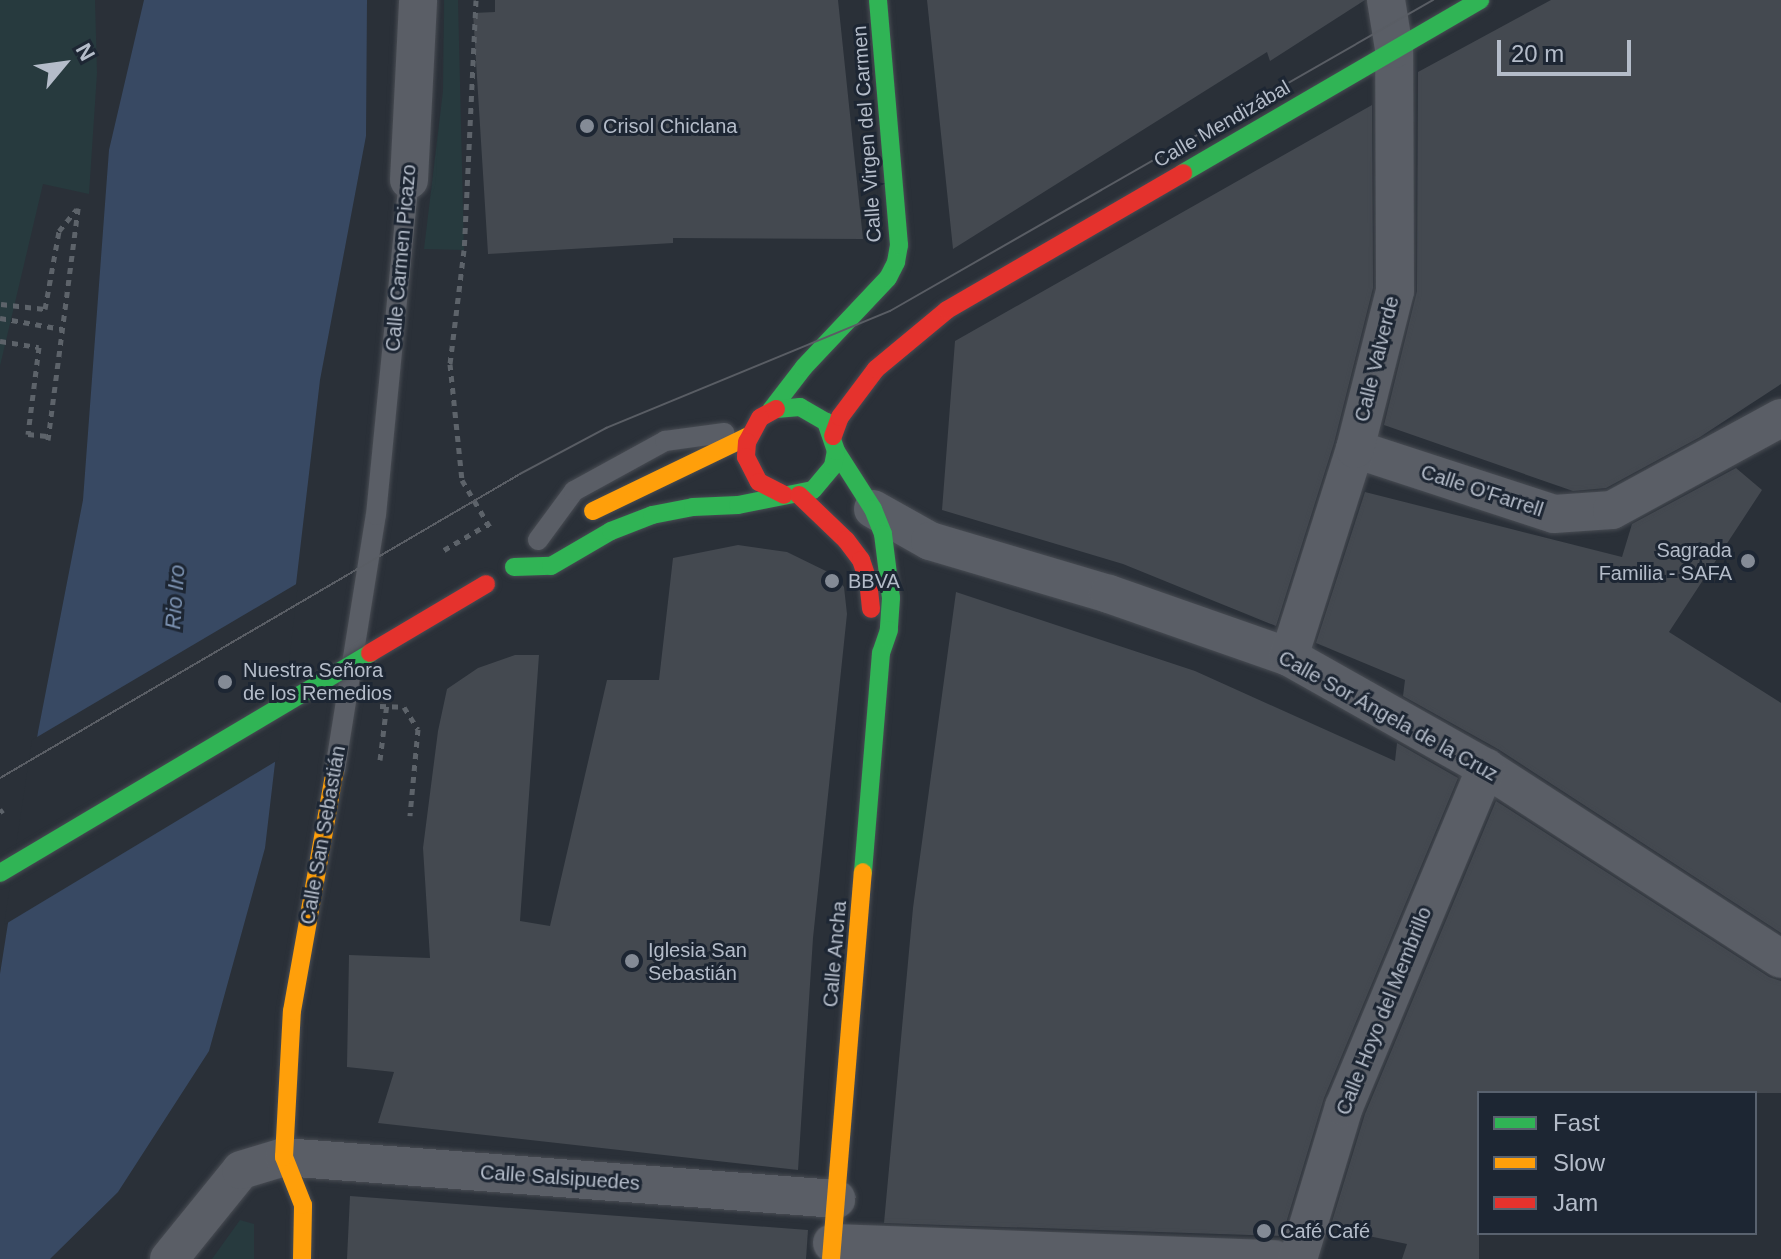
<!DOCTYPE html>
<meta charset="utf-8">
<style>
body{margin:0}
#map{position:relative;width:1781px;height:1259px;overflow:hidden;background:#2a3038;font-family:Helvetica,sans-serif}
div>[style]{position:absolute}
.green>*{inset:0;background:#273a3e}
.water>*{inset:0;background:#384963}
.pier>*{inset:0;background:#2a3038}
.building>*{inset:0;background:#444950}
.path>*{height:5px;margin-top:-2.5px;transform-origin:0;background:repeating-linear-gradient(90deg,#5d636a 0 6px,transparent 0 12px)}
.roads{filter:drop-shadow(0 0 2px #484c53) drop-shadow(0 0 2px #484c53)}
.lane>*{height:20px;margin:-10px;padding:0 10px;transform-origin:10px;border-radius:10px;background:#5a5e66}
.street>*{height:38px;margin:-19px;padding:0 19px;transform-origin:19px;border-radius:19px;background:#5a5e66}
.fast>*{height:18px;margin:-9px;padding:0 9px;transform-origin:9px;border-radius:9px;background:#30b455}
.slow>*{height:18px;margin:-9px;padding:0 9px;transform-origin:9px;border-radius:9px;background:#ff9f0a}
.jam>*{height:18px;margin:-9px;padding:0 9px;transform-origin:9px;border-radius:9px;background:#e5322d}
.tram>*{height:2px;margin:-1px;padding:0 1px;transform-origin:1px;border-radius:1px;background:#595d64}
.bridges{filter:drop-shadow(0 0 2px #484c53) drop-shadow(0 0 2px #484c53)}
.fast-bridge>*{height:18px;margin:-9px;padding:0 9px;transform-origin:9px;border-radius:9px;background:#30b455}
.jam-bridge>*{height:18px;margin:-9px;padding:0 9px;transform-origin:9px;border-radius:9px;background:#e5322d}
.dots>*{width:22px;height:22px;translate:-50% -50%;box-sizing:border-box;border:4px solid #1d2633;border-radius:50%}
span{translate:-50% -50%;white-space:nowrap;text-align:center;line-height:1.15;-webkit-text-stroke:6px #1d2633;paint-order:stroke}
.street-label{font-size:20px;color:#b4bcc9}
.poi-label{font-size:20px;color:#b4bcc9}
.left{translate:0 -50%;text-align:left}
.right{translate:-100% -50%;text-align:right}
.water-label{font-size:22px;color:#7c92b1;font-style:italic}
.legend{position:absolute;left:1477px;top:1091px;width:280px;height:144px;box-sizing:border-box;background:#1d2633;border:2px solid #59626f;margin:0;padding:10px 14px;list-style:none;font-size:24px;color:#b4bcc9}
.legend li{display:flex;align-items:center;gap:16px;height:40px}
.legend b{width:40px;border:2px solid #59626f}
.north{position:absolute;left:24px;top:24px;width:80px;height:80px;-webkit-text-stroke:6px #1d2633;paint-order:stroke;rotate:61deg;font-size:22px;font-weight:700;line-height:32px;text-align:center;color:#b4bcc9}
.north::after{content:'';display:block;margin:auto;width:28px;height:36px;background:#b4bcc9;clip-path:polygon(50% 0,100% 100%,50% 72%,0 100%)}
.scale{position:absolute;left:1497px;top:40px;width:134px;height:36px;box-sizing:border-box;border:4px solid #b4bcc9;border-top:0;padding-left:10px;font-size:24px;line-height:28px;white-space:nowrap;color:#b4bcc9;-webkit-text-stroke:6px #1d2633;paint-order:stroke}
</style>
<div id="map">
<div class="green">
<i style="clip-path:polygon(0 0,95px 0,97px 73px,89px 194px,43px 184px,0 366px)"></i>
<i style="clip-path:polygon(444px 0,458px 0,464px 250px,424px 249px,443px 91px)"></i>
<i style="clip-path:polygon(240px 1220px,254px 1224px,254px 1259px,212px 1259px)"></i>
</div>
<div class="water">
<i style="clip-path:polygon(144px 0,367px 0,366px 136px,320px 380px,265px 848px,209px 1051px,118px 1192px,50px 1259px,0 1259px,0 974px,38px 732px,83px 500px,109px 150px)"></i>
</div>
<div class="pier">
<i style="clip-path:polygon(298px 583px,278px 760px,4px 925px,32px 740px)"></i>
</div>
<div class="building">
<i style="clip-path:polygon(495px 0,838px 0,863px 239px,673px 238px,673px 243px,488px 254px,473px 13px,495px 12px)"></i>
<i style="clip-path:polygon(927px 0,1365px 0,1270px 61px,1267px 52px,953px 249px)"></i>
<i style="clip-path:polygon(1551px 0,1781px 0,1781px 384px,1700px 437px,1606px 488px,1573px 491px,1384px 425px,1417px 291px,1418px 72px)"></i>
<i style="clip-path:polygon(1372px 105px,1373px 288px,1334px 443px,1276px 626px,1123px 564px,942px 510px,955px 341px)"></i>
<i style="clip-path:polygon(1736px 468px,1762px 490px,1669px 632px,1781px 703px,1781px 933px,1498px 749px,1403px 696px,1405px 680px,1316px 643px,1365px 492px,1622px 557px,1632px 524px)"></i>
<i style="clip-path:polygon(738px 545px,787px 552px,832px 574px,844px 587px,847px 614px,813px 938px,798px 1170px,378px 1123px,394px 1072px,347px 1067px,349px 955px,430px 958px,423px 848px,438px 731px,447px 689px,478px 668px,515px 655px,539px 655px,520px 921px,550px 926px,607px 680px,659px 680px,673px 558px)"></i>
<i style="clip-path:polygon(956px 592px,1195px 671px,1395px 761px,1397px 743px,1458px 778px,1324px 1098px,1282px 1236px,884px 1223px,913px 908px)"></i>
<i style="clip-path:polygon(1496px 801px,1769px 977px,1781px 981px,1781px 1093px,1479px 1093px,1479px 1259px,1402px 1259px,1407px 1244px,1330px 1228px,1365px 1114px)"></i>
<i style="clip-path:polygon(350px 1196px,808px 1230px,806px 1259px,347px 1259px)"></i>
</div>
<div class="path">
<i style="left:476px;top:0;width:250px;rotate:92.7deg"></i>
<i style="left:464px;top:250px;width:115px;rotate:97deg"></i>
<i style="left:450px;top:364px;width:117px;rotate:84.1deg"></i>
<i style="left:462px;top:480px;width:57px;rotate:59.4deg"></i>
<i style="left:1px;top:304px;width:44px;rotate:6.5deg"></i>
<i style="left:45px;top:309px;width:79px;rotate:-79.8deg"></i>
<i style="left:59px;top:231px;width:28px;rotate:-51deg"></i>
<i style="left:0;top:318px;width:63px;rotate:10.1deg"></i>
<i style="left:0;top:341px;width:39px;rotate:9deg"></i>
<i style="left:39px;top:347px;width:88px;rotate:97.2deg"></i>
<i style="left:28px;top:434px;width:19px;rotate:6deg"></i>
<i style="left:48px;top:440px;width:234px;rotate:-82.6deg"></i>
<i style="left:444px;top:550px;width:51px;rotate:-30.6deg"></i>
<i style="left:380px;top:706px;width:24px;rotate:2deg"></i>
<i style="left:404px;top:707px;width:26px;rotate:58deg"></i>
<i style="left:418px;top:729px;width:87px;rotate:95.3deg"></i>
<i style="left:380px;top:760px;width:65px;rotate:-83deg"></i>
<i style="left:0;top:812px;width:4px;rotate:-34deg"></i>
</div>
<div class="roads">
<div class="lane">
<i style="left:538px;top:540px;width:61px;rotate:-53.7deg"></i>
<i style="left:574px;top:491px;width:104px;rotate:-28.8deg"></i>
<i style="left:665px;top:441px;width:60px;rotate:-7.7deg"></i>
<i style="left:335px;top:770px;width:258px;rotate:-80.9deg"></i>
<i style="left:376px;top:515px;width:337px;rotate:-84.4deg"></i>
</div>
<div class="street">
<i style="left:409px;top:180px;width:180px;rotate:-87.1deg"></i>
<i style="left:1355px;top:449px;width:209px;rotate:18.1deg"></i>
<i style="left:1554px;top:514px;width:58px;rotate:-3.9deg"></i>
<i style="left:1612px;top:510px;width:192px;rotate:-28.6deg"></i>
<i style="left:873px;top:509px;width:65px;rotate:29.3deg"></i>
<i style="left:930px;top:541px;width:187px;rotate:16.5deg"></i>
<i style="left:1109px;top:594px;width:191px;rotate:19.3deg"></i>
<i style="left:1289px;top:657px;width:226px;rotate:29.4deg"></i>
<i style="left:1486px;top:768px;width:351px;rotate:32.9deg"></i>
<i style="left:1289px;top:657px;width:218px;rotate:-72.4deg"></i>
<i style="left:1355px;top:449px;width:163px;rotate:-75.8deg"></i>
<i style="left:1395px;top:291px;width:242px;rotate:-90.2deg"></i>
<i style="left:1394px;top:49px;width:50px;rotate:-99.3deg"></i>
<i style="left:832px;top:1243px;width:443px;rotate:2.1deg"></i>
<i style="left:169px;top:1259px;width:114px;rotate:-51deg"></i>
<i style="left:241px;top:1170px;width:45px;rotate:-16.8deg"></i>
<i style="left:284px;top:1157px;width:554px;rotate:4.35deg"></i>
<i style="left:1298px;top:1259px;width:159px;rotate:-73.2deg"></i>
<i style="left:1344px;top:1107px;width:368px;rotate:-67.3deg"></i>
</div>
<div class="fast">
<i style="left:1183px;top:173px;width:344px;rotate:-30.2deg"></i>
<i style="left:771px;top:410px;width:54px;rotate:-52.5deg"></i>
<i style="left:804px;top:367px;width:122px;rotate:-46.7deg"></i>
<i style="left:888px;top:278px;width:18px;rotate:-63deg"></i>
<i style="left:896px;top:262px;width:17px;rotate:-80deg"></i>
<i style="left:899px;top:245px;width:246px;rotate:-94.9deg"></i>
<i style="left:836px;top:451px;width:69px;rotate:57.5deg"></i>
<i style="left:873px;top:509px;width:27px;rotate:68deg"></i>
<i style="left:883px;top:534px;width:64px;rotate:82.9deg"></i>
<i style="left:891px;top:598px;width:32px;rotate:94deg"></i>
<i style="left:889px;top:630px;width:24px;rotate:109deg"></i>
<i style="left:881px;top:653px;width:220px;rotate:94.7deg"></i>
<i style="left:514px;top:567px;width:37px;rotate:-2deg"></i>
<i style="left:551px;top:566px;width:69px;rotate:-30.3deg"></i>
<i style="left:611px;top:531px;width:44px;rotate:-21.3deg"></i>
<i style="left:652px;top:515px;width:42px;rotate:-11deg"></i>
<i style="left:693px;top:507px;width:45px;rotate:-2.5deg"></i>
<i style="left:738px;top:505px;width:76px;rotate:-11.3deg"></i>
<i style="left:813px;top:490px;width:31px;rotate:-50deg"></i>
<i style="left:833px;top:466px;width:15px;rotate:-79deg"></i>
<i style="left:836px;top:451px;width:31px;rotate:-109deg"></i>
<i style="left:826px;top:422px;width:30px;rotate:-150deg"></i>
<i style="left:800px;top:407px;width:24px;rotate:175deg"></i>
</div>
<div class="slow">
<i style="left:593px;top:511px;width:173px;rotate:-25.7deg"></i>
<i style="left:302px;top:1259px;width:54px;rotate:-88.9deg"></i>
<i style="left:303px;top:1205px;width:52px;rotate:-111.6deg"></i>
<i style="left:284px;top:1157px;width:146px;rotate:-86.9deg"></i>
<i style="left:292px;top:1011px;width:245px;rotate:-79.9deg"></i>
<i style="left:831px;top:1259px;width:388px;rotate:-85.3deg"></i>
</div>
<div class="jam">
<i style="left:776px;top:409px;width:18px;rotate:151deg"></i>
<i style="left:760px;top:418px;width:27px;rotate:118deg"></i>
<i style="left:747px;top:442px;width:15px;rotate:94deg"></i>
<i style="left:746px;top:457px;width:28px;rotate:63deg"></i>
<i style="left:759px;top:482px;width:28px;rotate:27deg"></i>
<i style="left:833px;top:436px;width:20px;rotate:-70deg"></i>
<i style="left:840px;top:417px;width:60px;rotate:-53.1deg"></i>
<i style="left:876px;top:369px;width:92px;rotate:-39.7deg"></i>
<i style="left:947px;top:310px;width:273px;rotate:-30.1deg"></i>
<i style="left:799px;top:495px;width:65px;rotate:43.8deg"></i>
<i style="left:846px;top:540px;width:25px;rotate:53deg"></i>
<i style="left:861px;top:560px;width:21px;rotate:71deg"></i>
<i style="left:868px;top:580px;width:29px;rotate:84deg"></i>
</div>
</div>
<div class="tram">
<i style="left:0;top:778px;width:602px;rotate:-30.31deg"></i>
<i style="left:520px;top:474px;width:98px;rotate:-28.1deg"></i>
<i style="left:606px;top:428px;width:307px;rotate:-22.4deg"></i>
<i style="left:890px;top:311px;width:626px;rotate:-29.8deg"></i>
</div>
<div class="bridges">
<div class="fast-bridge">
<i style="left:0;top:873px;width:430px;rotate:-30.7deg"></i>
</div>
<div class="jam-bridge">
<i style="left:370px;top:653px;width:135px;rotate:-30.7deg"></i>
</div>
</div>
<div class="dots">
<i style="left:587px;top:126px;background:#848b96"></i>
<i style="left:1748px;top:561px;background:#848b96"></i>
<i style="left:832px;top:581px;background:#848b96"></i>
<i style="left:225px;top:682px;background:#848b96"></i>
<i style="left:632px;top:961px;background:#848b96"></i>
<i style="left:1264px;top:1231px;background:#848b96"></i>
</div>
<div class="street-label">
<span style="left:1222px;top:124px;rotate:-30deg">Calle Mendizábal</span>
<span style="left:867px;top:134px;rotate:-94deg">Calle Virgen del Carmen</span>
<span style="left:401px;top:258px;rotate:-85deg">Calle Carmen Picazo</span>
<span style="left:1377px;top:359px;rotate:-76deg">Calle Valverde</span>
<span style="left:1482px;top:491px;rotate:18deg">Calle O'Farrell</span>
<span style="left:1388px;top:716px;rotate:29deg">Calle Sor Ángela de la Cruz</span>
<span style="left:323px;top:835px;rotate:-80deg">Calle San Sebastián</span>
<span style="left:835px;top:954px;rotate:-85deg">Calle Ancha</span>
<span style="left:1384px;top:1011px;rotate:-68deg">Calle Hoyo del Membrillo</span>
<span style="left:560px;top:1178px;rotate:4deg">Calle Salsipuedes</span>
</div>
<div class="poi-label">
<span class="left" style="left:603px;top:126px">Crisol Chiclana</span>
<span class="right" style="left:1732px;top:562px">Sagrada<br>Familia - SAFA</span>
<span class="left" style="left:848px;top:581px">BBVA</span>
<span class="left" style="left:243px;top:682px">Nuestra Señora<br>de los Remedios</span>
<span class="left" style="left:648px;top:962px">Iglesia San<br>Sebastián</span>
<span class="left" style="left:1280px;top:1231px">Café Café</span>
</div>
<div class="water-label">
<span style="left:175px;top:597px;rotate:-86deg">Rio Iro</span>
</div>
<ul class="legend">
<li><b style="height:10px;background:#30b455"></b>Fast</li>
<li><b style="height:10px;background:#ff9f0a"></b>Slow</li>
<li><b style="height:10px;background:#e5322d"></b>Jam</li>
</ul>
<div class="north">N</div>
<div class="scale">20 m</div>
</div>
